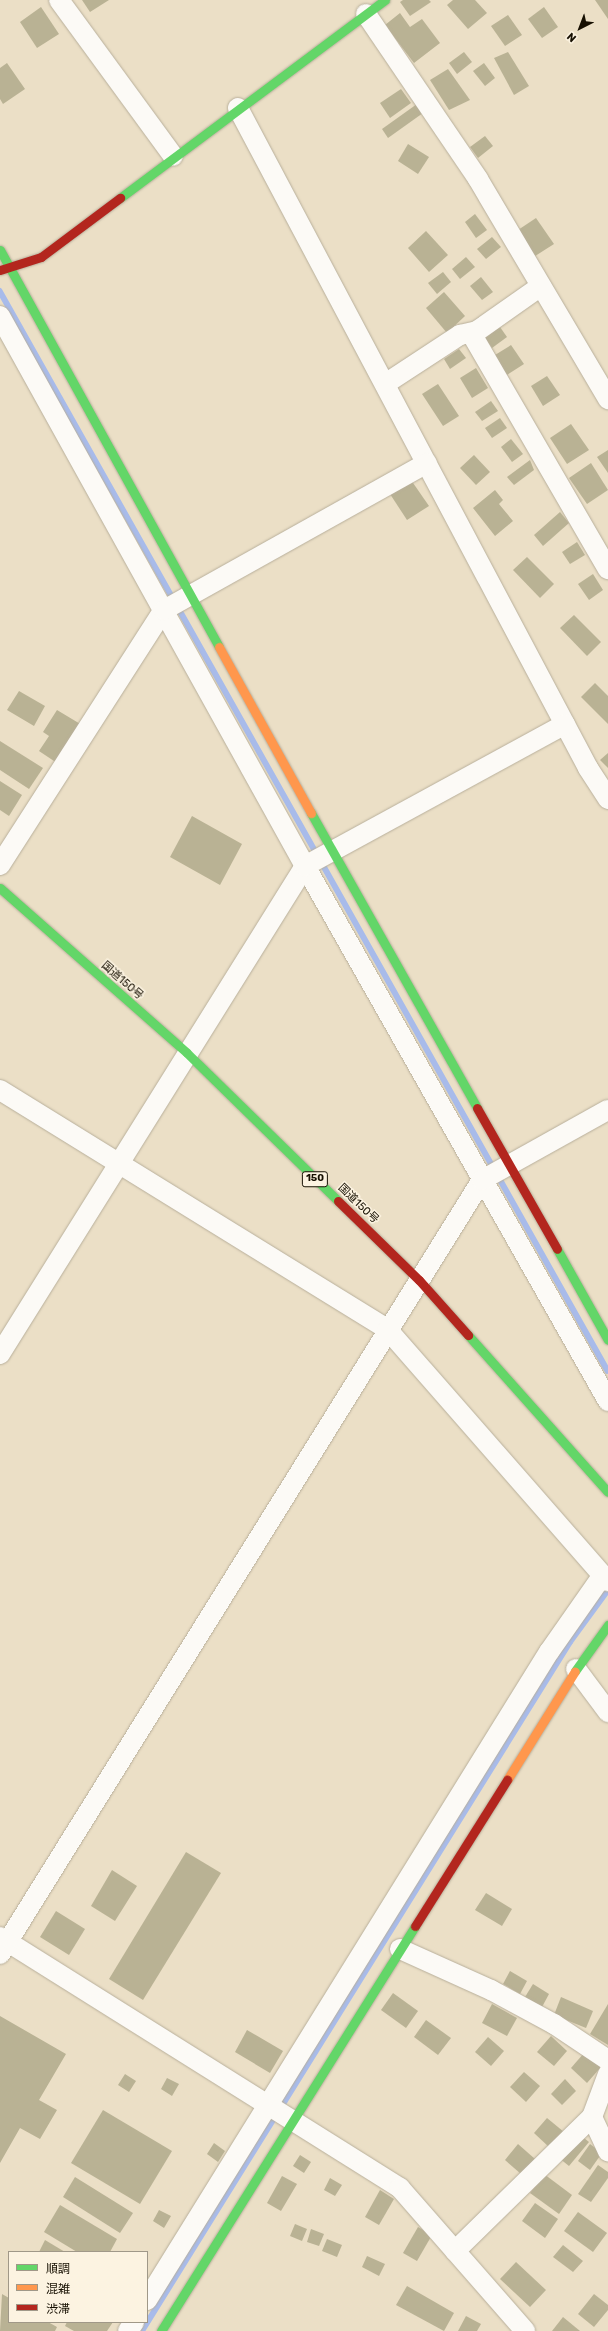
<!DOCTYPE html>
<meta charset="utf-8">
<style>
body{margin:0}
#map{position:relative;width:608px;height:2331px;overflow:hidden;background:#ebdfc6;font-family:Rubik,"Noto Sans JP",sans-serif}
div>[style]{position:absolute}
.stream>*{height:5.5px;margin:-2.75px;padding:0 2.75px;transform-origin:2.75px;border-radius:2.75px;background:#a8bbea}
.building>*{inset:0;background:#b9b294}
.roads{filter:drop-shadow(0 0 1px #b8af9b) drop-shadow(0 0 1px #b8af9b)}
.street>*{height:20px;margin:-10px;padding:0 10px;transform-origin:10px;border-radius:10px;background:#fcfaf6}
.fast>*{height:9px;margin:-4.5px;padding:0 4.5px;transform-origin:4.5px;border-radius:4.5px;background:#63d668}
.slow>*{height:9px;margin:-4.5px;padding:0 4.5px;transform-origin:4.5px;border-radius:4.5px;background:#ff974d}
.jam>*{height:9px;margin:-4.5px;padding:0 4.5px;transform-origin:4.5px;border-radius:4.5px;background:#b3261e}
span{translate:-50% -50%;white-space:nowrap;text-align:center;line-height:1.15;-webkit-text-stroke:3px #fcf3e1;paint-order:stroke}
.shield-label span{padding:1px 3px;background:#fcf3e1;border:1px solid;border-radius:3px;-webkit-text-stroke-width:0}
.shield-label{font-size:10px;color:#171002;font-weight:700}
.street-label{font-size:11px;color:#171002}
.legend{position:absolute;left:8px;top:2251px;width:140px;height:72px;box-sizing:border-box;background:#fcf3e1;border:1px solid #a09888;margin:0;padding:5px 7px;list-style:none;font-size:12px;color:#171002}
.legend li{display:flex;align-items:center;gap:8px;height:20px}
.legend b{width:20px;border:1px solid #a09888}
.north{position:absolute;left:560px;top:8px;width:40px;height:40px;-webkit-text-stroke:3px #fcf3e1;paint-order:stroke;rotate:222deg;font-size:11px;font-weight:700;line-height:16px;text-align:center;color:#171002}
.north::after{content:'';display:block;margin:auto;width:14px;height:18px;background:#171002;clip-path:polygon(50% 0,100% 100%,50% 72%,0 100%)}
</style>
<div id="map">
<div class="stream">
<i style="left:0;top:291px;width:1239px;rotate:60.62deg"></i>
<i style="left:142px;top:2331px;width:811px;rotate:-58.15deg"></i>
<i style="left:570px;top:1642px;width:64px;rotate:-53.8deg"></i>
</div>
<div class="building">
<i style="clip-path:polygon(82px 0,109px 0,90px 12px)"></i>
<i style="clip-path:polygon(403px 0,429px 0,431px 2px,410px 16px,400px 2px)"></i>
<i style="clip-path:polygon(453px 0,475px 0,487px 13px,468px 29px,447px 5px)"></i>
<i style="clip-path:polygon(595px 0,608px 0,608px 19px)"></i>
<i style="clip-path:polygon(41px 7px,59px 34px,37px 48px,20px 22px)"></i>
<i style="clip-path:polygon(544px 7px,558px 27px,542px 38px,528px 19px)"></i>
<i style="clip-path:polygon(400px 13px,410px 27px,422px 19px,440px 43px,414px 63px,385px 25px)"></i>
<i style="clip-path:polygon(508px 15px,522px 35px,505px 46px,491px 26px)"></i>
<i style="clip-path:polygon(464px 52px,472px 62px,457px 74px,449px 63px)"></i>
<i style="clip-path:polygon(508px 52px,529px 86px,514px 95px,494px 58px)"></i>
<i style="clip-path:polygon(7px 63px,25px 89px,3px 104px,0 99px,0 68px)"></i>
<i style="clip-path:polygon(484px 63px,495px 78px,485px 86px,473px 71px)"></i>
<i style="clip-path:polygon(448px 69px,470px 100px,449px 110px,430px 80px)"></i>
<i style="clip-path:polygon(401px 89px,411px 103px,390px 118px,380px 103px)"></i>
<i style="clip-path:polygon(417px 104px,423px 113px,388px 138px,382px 129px)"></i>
<i style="clip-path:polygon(485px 136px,493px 146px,478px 158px,470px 147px)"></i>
<i style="clip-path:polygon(408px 144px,429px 157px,418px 174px,398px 161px)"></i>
<i style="clip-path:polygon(475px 214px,487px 230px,476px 238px,465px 222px)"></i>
<i style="clip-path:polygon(536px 218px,554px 244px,532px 258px,515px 232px)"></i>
<i style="clip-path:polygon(426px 231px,448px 255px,429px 272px,408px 248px)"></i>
<i style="clip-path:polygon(492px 237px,501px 247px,486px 259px,477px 249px)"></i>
<i style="clip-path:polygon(466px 257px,475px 267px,460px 279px,452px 269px)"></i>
<i style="clip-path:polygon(443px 272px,451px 282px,437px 294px,428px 283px)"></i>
<i style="clip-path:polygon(481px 277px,493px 292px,482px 300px,470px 286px)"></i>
<i style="clip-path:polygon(444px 292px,465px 316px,447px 333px,426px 308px)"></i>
<i style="clip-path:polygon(500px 327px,507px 337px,492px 348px,485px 338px)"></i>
<i style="clip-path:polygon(511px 345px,524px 364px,507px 375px,495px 355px)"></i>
<i style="clip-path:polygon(459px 349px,466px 358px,450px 369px,444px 359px)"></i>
<i style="clip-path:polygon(476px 368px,488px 388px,472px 398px,460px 378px)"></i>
<i style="clip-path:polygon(547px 376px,560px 395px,543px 406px,531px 386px)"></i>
<i style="clip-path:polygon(438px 384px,459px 416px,443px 426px,422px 394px)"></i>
<i style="clip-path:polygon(491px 401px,498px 411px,482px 421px,475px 412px)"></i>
<i style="clip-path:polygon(500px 418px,507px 428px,492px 438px,485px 428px)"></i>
<i style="clip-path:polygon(571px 424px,589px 450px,567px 464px,550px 438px)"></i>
<i style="clip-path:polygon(511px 439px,523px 454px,512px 462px,501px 447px)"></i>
<i style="clip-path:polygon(608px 450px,608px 473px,597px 457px)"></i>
<i style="clip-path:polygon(474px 455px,490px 472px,476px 485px,460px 468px)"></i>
<i style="clip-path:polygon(530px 460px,534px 470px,514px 485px,507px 477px)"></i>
<i style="clip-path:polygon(591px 463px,608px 490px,587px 504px,569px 478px)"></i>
<i style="clip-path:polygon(411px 480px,429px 506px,407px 520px,390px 494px)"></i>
<i style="clip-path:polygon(495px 490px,503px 500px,499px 504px,513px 521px,495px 536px,473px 508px)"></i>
<i style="clip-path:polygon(560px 512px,569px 523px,543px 546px,534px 535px)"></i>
<i style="clip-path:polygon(577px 542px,585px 555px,570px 564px,562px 552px)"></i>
<i style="clip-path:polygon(527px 557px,554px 584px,540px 598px,513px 570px)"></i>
<i style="clip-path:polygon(593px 574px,603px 590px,589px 600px,578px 584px)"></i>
<i style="clip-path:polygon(574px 615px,601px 642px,587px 656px,560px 628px)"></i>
<i style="clip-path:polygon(595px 683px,608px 696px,608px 724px,581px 697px)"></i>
<i style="clip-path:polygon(19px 691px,45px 706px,34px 726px,7px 710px)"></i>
<i style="clip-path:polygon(57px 710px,82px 725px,57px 763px,39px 751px,49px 736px,43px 732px)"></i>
<i style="clip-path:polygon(0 741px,43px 768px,29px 789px,0 770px)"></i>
<i style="clip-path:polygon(608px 753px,608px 768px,600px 760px)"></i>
<i style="clip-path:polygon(0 781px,22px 795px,9px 816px,0 810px)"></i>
<i style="clip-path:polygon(192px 816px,242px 844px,220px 885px,170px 857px)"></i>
<i style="clip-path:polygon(186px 1852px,221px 1873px,143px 2000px,109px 1979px)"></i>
<i style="clip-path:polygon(112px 1870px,137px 1886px,115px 1921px,91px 1906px)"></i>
<i style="clip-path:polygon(486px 1893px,512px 1909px,502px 1926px,475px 1910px)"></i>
<i style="clip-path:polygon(56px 1911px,85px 1929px,69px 1955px,40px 1937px)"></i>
<i style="clip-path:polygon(510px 1971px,527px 1981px,520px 1994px,503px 1984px)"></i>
<i style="clip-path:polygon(533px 1984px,549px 1994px,542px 2007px,525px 1997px)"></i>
<i style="clip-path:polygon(393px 1993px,418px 2011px,406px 2028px,381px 2010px)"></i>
<i style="clip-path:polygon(561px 1997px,593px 2011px,586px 2028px,554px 2015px)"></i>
<i style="clip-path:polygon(492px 2004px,517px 2018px,507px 2036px,482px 2023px)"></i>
<i style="clip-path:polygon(608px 2004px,608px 2045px,590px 2034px)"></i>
<i style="clip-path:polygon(0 2016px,66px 2054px,39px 2100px,57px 2110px,40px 2139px,20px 2128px,0 2163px)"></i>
<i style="clip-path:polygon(426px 2020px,451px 2038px,438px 2055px,414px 2037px)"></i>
<i style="clip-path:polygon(247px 2030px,283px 2051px,270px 2073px,235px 2052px)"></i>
<i style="clip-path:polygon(551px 2036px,567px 2051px,554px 2066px,537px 2052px)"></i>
<i style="clip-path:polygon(488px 2037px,504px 2051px,491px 2066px,475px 2052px)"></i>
<i style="clip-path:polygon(584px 2053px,601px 2067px,587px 2083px,571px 2068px)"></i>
<i style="clip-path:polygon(524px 2072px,540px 2086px,526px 2102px,510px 2087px)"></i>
<i style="clip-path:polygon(125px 2074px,136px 2081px,129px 2092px,118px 2085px)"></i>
<i style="clip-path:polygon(167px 2078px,179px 2084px,172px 2096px,161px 2089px)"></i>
<i style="clip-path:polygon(565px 2079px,576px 2091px,562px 2105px,551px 2094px)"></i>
<i style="clip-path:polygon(103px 2110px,172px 2151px,140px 2204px,71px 2163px)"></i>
<i style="clip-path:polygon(547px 2118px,564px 2132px,550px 2148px,534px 2133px)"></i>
<i style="clip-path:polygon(579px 2134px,589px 2142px,569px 2166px,559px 2158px)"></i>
<i style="clip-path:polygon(214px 2143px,225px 2151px,218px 2162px,207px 2154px)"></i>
<i style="clip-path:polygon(518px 2144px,535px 2159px,521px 2174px,505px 2160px)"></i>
<i style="clip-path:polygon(590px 2144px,602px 2153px,590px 2170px,578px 2161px)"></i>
<i style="clip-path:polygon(300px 2155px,311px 2162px,304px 2173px,293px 2166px)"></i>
<i style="clip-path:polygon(598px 2165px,608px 2172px,608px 2178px,591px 2202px,578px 2194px)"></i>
<i style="clip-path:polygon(544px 2174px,572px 2195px,559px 2214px,530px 2193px)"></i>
<i style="clip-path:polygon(282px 2176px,297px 2184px,281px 2211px,267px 2203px)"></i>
<i style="clip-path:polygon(75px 2177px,133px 2213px,120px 2233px,63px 2197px)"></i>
<i style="clip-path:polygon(330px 2178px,342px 2185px,335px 2196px,324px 2190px)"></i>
<i style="clip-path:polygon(380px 2190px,394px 2199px,379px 2225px,365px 2217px)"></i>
<i style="clip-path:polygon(535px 2203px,558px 2219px,545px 2238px,522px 2221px)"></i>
<i style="clip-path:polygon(60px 2205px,117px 2239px,110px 2252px,77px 2252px,44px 2232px)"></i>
<i style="clip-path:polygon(159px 2210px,171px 2216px,164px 2228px,153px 2221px)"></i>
<i style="clip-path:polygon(578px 2212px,607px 2233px,593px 2252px,564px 2231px)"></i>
<i style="clip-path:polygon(295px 2224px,307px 2229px,302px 2241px,290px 2236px)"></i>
<i style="clip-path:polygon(418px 2227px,432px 2235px,417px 2261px,403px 2253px)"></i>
<i style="clip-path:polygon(311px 2229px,324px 2234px,319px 2246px,307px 2242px)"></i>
<i style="clip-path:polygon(327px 2239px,342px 2245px,337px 2257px,322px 2251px)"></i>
<i style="clip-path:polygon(45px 2240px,65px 2252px,39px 2252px)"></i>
<i style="clip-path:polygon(563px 2245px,583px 2261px,573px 2272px,553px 2257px)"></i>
<i style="clip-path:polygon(367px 2256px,385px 2264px,379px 2276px,362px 2267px)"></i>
<i style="clip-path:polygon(516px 2262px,546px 2290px,530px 2307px,500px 2279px)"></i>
<i style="clip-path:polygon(407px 2286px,454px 2313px,444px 2331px,396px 2305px)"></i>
<i style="clip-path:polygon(2px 2294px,9px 2298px,9px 2322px,48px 2322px,57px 2327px,55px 2331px,0 2331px)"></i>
<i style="clip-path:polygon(594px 2294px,608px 2305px,608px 2310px,594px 2327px,578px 2314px)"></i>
<i style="clip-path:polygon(466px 2316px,481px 2324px,477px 2331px,458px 2331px)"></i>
<i style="clip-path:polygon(563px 2317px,580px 2331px,552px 2331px)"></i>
<i style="clip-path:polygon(67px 2322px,113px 2322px,107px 2331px,74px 2331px,65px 2326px)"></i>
</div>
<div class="roads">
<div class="street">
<i style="left:59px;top:0;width:193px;rotate:53.8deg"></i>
<i style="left:366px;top:14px;width:199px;rotate:55.8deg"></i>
<i style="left:478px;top:179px;width:256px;rotate:59.4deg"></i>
<i style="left:238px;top:108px;width:747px;rotate:62.06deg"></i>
<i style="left:588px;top:768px;width:37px;rotate:57deg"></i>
<i style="left:0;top:316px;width:629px;rotate:60.99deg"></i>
<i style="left:305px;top:866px;width:615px;rotate:60.47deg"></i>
<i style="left:471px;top:333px;width:273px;rotate:59.9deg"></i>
<i style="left:385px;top:384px;width:90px;rotate:-33.2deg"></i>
<i style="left:460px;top:335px;width:17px;rotate:-13deg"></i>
<i style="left:477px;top:331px;width:78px;rotate:-35.1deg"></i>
<i style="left:0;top:865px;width:303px;rotate:-57.3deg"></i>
<i style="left:164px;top:610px;width:301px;rotate:-29.2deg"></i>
<i style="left:0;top:1090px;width:456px;rotate:31.7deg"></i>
<i style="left:388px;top:1330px;width:334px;rotate:48.8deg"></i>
<i style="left:0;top:1354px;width:575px;rotate:-57.99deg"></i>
<i style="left:305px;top:866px;width:296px;rotate:-28.6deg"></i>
<i style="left:576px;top:1669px;width:54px;rotate:53.3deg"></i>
<i style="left:0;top:1937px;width:472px;rotate:32.1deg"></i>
<i style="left:400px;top:2188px;width:190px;rotate:48.8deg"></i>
<i style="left:400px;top:1949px;width:100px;rotate:24.3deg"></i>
<i style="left:491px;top:1990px;width:72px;rotate:28.4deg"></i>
<i style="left:554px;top:2024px;width:65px;rotate:33.7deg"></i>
<i style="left:0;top:1954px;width:912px;rotate:-58.09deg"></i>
<i style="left:482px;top:1180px;width:144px;rotate:-29.1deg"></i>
<i style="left:592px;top:2117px;width:38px;rotate:65deg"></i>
<i style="left:455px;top:2251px;width:192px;rotate:-44.4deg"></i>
<i style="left:592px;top:2117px;width:46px;rotate:-69.6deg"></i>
<i style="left:147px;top:2300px;width:763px;rotate:-58.19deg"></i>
<i style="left:549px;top:1652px;width:94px;rotate:-55deg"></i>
<i style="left:128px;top:2331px;width:11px;rotate:-56deg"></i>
</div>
<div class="fast">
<i style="left:120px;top:198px;width:331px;rotate:-36.8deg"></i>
<i style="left:0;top:250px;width:453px;rotate:61.1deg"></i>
<i style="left:311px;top:813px;width:338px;rotate:60.6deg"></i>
<i style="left:0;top:888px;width:249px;rotate:41.4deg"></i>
<i style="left:187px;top:1053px;width:211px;rotate:44.4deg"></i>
<i style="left:557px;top:1249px;width:104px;rotate:60.7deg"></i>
<i style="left:468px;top:1335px;width:210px;rotate:48.3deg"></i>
<i style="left:575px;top:1671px;width:57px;rotate:-54.3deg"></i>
<i style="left:161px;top:2331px;width:478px;rotate:-57.9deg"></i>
</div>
<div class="slow">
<i style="left:219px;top:647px;width:190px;rotate:61deg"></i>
<i style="left:507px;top:1780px;width:128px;rotate:-58deg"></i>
</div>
<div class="jam">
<i style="left:0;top:270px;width:43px;rotate:-17.6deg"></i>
<i style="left:41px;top:257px;width:99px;rotate:-36.8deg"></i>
<i style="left:477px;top:1108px;width:162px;rotate:60.4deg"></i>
<i style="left:338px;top:1201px;width:113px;rotate:44.3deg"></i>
<i style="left:419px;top:1280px;width:74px;rotate:48.3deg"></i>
<i style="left:415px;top:1926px;width:173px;rotate:-57.8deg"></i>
</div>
</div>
<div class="shield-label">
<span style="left:315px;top:1179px">150</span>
</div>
<div class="street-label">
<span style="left:122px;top:981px;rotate:41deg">国道150号</span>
<span style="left:358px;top:1204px;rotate:44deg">国道150号</span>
</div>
<ul class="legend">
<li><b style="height:5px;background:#63d668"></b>順調</li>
<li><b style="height:5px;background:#ff974d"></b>混雑</li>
<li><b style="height:5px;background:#b3261e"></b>渋滞</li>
</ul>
<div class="north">N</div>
</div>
